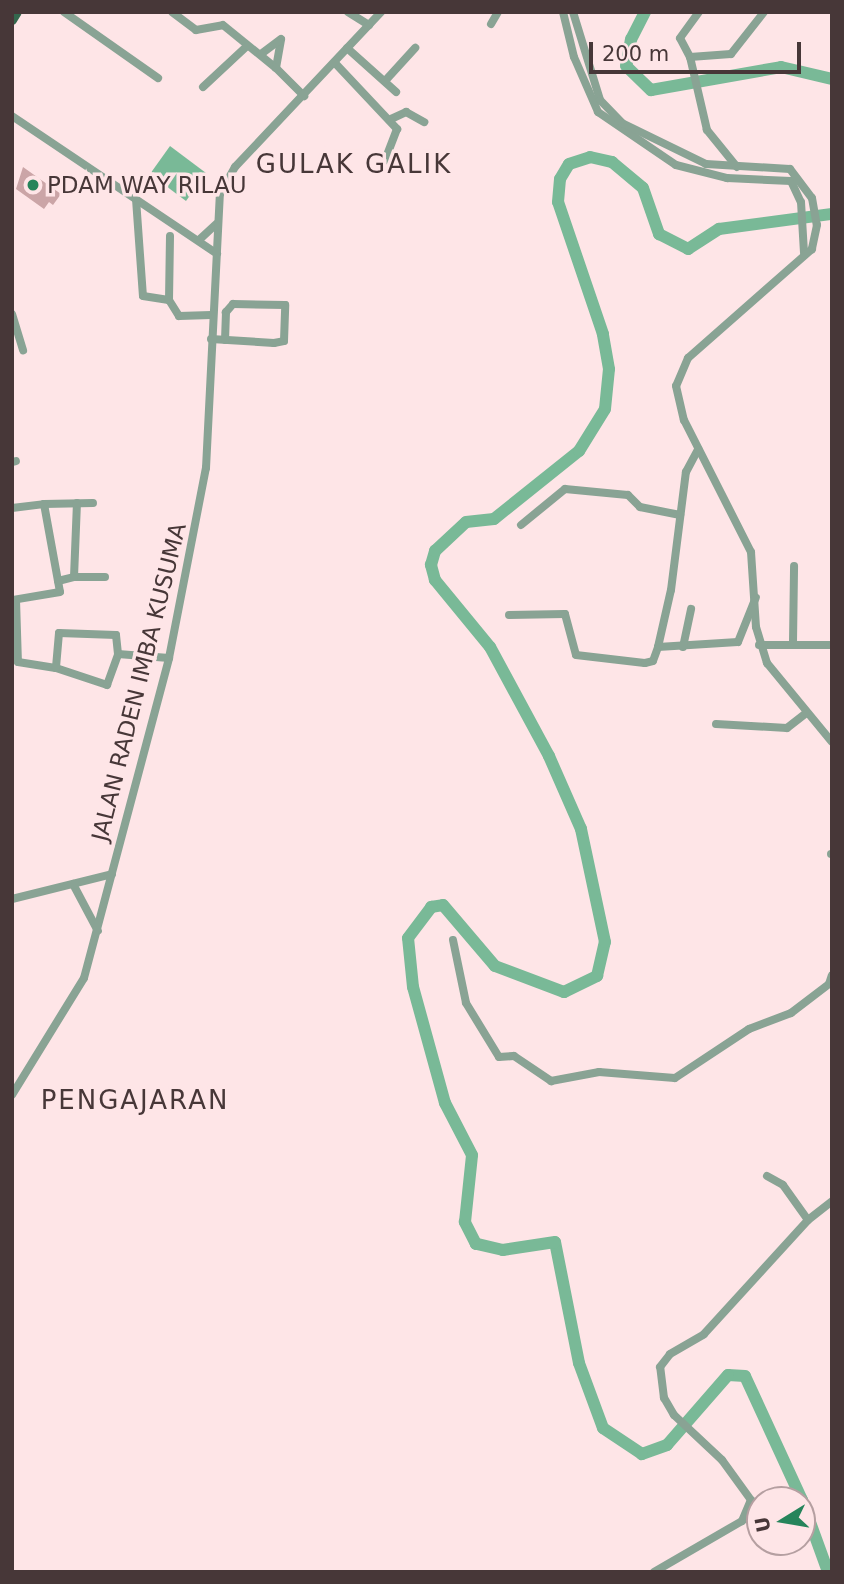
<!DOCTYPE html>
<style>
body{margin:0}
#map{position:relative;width:844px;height:1584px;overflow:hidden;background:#fee5e7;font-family:"DejaVu Sans",sans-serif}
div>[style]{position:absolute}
.water>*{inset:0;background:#79b997}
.river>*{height:12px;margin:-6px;padding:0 6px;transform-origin:6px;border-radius:6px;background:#79b997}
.building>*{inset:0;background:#cba5a7}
.minor>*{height:8px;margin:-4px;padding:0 4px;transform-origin:4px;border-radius:4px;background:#89a394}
.major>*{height:10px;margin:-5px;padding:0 5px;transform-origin:5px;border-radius:5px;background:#33674d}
.dots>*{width:19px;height:19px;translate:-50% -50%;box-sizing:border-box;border:4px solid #fee5e7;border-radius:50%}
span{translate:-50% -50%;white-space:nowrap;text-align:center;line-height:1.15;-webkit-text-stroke:7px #fee5e7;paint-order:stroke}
.poi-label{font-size:23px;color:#473738}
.left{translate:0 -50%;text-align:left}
.street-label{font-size:23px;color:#473738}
.quarter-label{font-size:26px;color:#473738;letter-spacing:2px}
.frame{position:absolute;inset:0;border:14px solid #473738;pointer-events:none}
.north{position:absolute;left:746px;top:1486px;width:70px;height:70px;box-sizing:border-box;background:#fee5e7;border:2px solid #b59fa1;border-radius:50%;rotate:259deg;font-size:19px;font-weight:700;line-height:28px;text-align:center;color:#473738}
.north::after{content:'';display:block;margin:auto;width:24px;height:32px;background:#26845b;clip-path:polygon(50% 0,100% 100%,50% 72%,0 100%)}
.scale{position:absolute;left:589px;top:42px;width:212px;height:32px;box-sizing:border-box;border:4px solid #473738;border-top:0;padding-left:9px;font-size:21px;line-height:24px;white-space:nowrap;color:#473738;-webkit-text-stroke:5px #fee5e7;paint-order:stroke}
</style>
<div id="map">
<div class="water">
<i style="clip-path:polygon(170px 146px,206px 173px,186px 201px,150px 174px)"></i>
</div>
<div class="river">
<i style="left:645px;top:12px;width:30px;rotate:117deg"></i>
<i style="left:631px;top:39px;width:27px;rotate:100deg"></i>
<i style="left:626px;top:66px;width:35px;rotate:44deg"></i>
<i style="left:651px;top:90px;width:132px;rotate:-10deg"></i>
<i style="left:781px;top:67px;width:52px;rotate:13.2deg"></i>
<i style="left:802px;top:1500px;width:136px;rotate:-114.7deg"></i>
<i style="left:745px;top:1376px;width:17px;rotate:-177deg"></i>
<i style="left:728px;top:1375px;width:93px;rotate:131.1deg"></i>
<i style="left:667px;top:1445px;width:27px;rotate:160deg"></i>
<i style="left:642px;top:1454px;width:47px;rotate:-146.3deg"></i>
<i style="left:603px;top:1428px;width:69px;rotate:-110.3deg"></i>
<i style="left:579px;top:1363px;width:123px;rotate:-101.2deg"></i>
<i style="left:555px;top:1242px;width:53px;rotate:171.3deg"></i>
<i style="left:503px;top:1250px;width:28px;rotate:-167deg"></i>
<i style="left:476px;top:1244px;width:25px;rotate:-117deg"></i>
<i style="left:465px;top:1222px;width:67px;rotate:-84deg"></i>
<i style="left:472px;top:1155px;width:59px;rotate:-117.4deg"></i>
<i style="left:445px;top:1103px;width:120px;rotate:-105.4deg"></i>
<i style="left:413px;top:987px;width:49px;rotate:-95.8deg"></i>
<i style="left:408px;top:938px;width:39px;rotate:-53deg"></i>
<i style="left:431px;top:907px;width:12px;rotate:-9deg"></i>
<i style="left:443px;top:905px;width:80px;rotate:49.6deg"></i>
<i style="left:495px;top:966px;width:74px;rotate:20.6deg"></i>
<i style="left:564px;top:992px;width:37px;rotate:-26deg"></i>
<i style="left:597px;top:976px;width:35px;rotate:-77deg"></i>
<i style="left:605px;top:942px;width:116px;rotate:-102deg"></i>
<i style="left:581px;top:829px;width:80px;rotate:-113.7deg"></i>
<i style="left:549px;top:756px;width:124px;rotate:-118.4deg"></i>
<i style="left:490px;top:647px;width:87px;rotate:-129.4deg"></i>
<i style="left:435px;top:580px;width:16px;rotate:-105deg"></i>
<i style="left:431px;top:565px;width:15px;rotate:-74deg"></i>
<i style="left:435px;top:551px;width:42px;rotate:-43.1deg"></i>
<i style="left:466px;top:522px;width:28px;rotate:-6deg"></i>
<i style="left:494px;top:519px;width:109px;rotate:-38.7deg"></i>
<i style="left:579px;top:451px;width:49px;rotate:-58.2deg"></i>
<i style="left:605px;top:409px;width:40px;rotate:-84.3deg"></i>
<i style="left:609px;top:369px;width:36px;rotate:-100deg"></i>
<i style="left:603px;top:334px;width:139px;rotate:-108.8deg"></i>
<i style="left:558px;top:202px;width:23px;rotate:-85deg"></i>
<i style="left:560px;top:179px;width:17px;rotate:-59deg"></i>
<i style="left:569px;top:164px;width:22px;rotate:-18deg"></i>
<i style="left:590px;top:157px;width:23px;rotate:13deg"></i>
<i style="left:612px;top:162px;width:40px;rotate:40deg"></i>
<i style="left:643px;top:188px;width:49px;rotate:70.8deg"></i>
<i style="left:659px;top:234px;width:33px;rotate:27deg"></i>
<i style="left:688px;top:249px;width:37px;rotate:-33deg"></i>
<i style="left:719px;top:229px;width:114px;rotate:-7.6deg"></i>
<i style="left:802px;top:1500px;width:77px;rotate:70.1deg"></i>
</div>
<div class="building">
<i style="clip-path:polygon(23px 167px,61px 194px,53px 205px,49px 202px,44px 209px,16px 189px)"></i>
</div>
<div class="minor">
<i style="left:64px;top:12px;width:115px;rotate:35.1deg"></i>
<i style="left:172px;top:12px;width:30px;rotate:37deg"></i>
<i style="left:196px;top:30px;width:27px;rotate:-10deg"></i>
<i style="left:223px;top:25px;width:68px;rotate:39.1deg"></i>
<i style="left:276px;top:68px;width:29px;rotate:-80deg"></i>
<i style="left:281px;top:39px;width:25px;rotate:143deg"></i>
<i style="left:348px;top:12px;width:25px;rotate:32deg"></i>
<i style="left:563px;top:12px;width:46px;rotate:76.3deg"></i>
<i style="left:574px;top:57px;width:60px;rotate:66.4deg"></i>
<i style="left:598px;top:112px;width:94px;rotate:34.2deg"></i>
<i style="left:676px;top:165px;width:53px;rotate:14.3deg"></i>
<i style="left:727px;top:178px;width:64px;rotate:2.7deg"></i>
<i style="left:791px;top:181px;width:23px;rotate:65deg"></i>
<i style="left:801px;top:202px;width:51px;rotate:86.6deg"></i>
<i style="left:573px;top:12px;width:92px;rotate:72.9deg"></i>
<i style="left:600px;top:100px;width:32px;rotate:46deg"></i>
<i style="left:622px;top:123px;width:93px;rotate:26deg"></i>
<i style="left:706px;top:164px;width:84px;rotate:3.4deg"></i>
<i style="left:790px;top:169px;width:36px;rotate:53deg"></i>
<i style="left:812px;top:198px;width:27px;rotate:80deg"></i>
<i style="left:817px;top:225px;width:25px;rotate:102deg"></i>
<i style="left:812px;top:249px;width:165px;rotate:138.7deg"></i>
<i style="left:688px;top:358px;width:30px;rotate:113deg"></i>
<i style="left:676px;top:386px;width:35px;rotate:77deg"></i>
<i style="left:684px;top:420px;width:148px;rotate:63.1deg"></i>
<i style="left:751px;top:552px;width:75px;rotate:86.2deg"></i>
<i style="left:756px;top:627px;width:38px;rotate:73deg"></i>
<i style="left:767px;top:663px;width:102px;rotate:50.6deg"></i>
<i style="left:491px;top:24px;width:14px;rotate:-60deg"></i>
<i style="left:347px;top:48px;width:66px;rotate:41.9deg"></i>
<i style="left:690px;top:57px;width:21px;rotate:-118deg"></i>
<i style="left:680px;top:38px;width:32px;rotate:-54deg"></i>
<i style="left:335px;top:63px;width:91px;rotate:46.8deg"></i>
<i style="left:397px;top:129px;width:34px;rotate:111deg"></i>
<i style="left:276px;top:68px;width:40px;rotate:45deg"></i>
<i style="left:385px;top:81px;width:45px;rotate:-47.7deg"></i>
<i style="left:203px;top:87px;width:60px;rotate:-43deg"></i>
<i style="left:12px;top:116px;width:247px;rotate:33.9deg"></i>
<i style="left:391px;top:119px;width:17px;rotate:-25deg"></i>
<i style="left:406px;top:112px;width:21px;rotate:29deg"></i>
<i style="left:737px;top:167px;width:48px;rotate:-129deg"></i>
<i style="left:707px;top:130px;width:75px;rotate:-103.1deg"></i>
<i style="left:690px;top:57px;width:41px;rotate:-4.2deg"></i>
<i style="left:731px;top:54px;width:53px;rotate:-51.8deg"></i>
<i style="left:136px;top:199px;width:97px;rotate:85.9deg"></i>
<i style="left:143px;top:296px;width:26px;rotate:9deg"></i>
<i style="left:169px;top:300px;width:19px;rotate:58deg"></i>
<i style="left:179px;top:316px;width:32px;rotate:-2deg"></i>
<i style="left:199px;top:240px;width:23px;rotate:-43deg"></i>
<i style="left:169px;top:300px;width:64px;rotate:-89.1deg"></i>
<i style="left:12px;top:314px;width:38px;rotate:73deg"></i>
<i style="left:211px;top:339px;width:63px;rotate:3.6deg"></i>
<i style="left:274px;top:343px;width:10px;rotate:-11deg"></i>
<i style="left:284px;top:341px;width:36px;rotate:-88deg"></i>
<i style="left:285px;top:305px;width:52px;rotate:-178.9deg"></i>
<i style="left:233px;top:304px;width:11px;rotate:131deg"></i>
<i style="left:226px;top:312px;width:28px;rotate:92deg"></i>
<i style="left:12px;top:462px;width:4px;rotate:-14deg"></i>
<i style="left:44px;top:504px;width:49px;rotate:-1.2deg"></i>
<i style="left:12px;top:508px;width:32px;rotate:-7deg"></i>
<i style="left:44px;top:504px;width:89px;rotate:79.7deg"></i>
<i style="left:60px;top:592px;width:49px;rotate:170.5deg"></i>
<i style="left:521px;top:525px;width:57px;rotate:-39.3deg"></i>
<i style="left:565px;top:489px;width:63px;rotate:5.4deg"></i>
<i style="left:628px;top:495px;width:17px;rotate:45deg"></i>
<i style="left:640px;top:507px;width:41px;rotate:11.3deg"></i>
<i style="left:74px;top:577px;width:31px"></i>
<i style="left:58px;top:581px;width:16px;rotate:-14deg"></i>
<i style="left:74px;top:577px;width:74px;rotate:-87.7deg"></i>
<i style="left:16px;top:600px;width:62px;rotate:88.2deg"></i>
<i style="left:18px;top:662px;width:38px;rotate:9deg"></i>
<i style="left:56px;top:668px;width:54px;rotate:18.4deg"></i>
<i style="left:107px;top:685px;width:33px;rotate:-70deg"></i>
<i style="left:118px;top:654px;width:19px;rotate:-96deg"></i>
<i style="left:116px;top:635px;width:57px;rotate:-178deg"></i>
<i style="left:59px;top:633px;width:35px;rotate:95deg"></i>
<i style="left:509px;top:615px;width:56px;rotate:-1deg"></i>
<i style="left:565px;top:614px;width:42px;rotate:75deg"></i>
<i style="left:576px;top:655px;width:69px;rotate:6.6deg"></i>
<i style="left:645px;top:663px;width:8px;rotate:-14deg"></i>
<i style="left:653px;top:661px;width:15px;rotate:-70deg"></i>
<i style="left:658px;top:647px;width:80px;rotate:-3.6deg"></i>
<i style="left:738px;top:642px;width:48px;rotate:-68.2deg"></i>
<i style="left:793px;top:642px;width:76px;rotate:-89.2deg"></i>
<i style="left:759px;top:645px;width:73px"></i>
<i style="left:658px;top:647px;width:58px;rotate:-77.2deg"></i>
<i style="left:671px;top:590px;width:119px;rotate:-82.8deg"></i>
<i style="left:686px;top:472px;width:26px;rotate:-62deg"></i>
<i style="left:683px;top:647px;width:39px;rotate:-78deg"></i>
<i style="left:118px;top:654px;width:51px;rotate:4.5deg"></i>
<i style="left:716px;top:724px;width:71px;rotate:3.2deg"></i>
<i style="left:787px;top:728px;width:24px;rotate:-38deg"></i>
<i style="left:831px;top:854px;width:1px"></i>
<i style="left:73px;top:884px;width:53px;rotate:62deg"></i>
<i style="left:12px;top:899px;width:103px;rotate:-14deg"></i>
<i style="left:453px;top:940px;width:64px;rotate:78.3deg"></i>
<i style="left:466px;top:1003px;width:63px;rotate:58.6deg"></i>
<i style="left:499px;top:1057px;width:15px;rotate:-4deg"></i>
<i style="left:514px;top:1056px;width:45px;rotate:34deg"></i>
<i style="left:551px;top:1081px;width:49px;rotate:-10.6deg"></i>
<i style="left:599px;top:1072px;width:76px;rotate:4.5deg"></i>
<i style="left:675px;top:1078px;width:89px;rotate:-33.5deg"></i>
<i style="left:749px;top:1029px;width:45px;rotate:-20.9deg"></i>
<i style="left:791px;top:1013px;width:48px;rotate:-37.3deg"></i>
<i style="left:829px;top:984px;width:9px;rotate:-72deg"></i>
<i style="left:12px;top:1095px;width:137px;rotate:-58.4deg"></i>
<i style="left:84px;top:978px;width:331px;rotate:-75.1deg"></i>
<i style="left:169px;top:658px;width:194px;rotate:-79deg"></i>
<i style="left:206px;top:468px;width:274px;rotate:-87.1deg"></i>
<i style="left:220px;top:194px;width:31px;rotate:-61deg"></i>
<i style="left:235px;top:167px;width:213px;rotate:-46.7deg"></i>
<i style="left:767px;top:1176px;width:18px;rotate:29deg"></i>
<i style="left:783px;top:1185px;width:43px;rotate:54.5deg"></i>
<i style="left:654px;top:1572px;width:102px;rotate:-30.1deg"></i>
<i style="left:742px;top:1521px;width:23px;rotate:-67deg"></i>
<i style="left:751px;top:1500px;width:49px;rotate:-125.9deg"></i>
<i style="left:722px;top:1460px;width:66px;rotate:-136.8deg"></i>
<i style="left:674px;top:1415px;width:20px;rotate:-120deg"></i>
<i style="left:664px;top:1398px;width:31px;rotate:-97deg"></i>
<i style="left:660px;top:1367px;width:16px;rotate:-52deg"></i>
<i style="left:670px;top:1354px;width:39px;rotate:-30deg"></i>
<i style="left:704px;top:1334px;width:154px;rotate:-47.6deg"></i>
<i style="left:808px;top:1220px;width:31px;rotate:-38deg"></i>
</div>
<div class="major">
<i style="left:12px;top:20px;width:9px;rotate:-58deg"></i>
</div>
<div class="dots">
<i style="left:33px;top:185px;background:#26845b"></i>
</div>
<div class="poi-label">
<span class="left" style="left:47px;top:185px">PDAM WAY RILAU</span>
</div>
<div class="street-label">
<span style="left:139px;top:682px;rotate:-76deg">JALAN RADEN IMBA KUSUMA</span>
</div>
<div class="quarter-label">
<span style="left:354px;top:165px">GULAK GALIK</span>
<span style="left:135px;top:1101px">PENGAJARAN</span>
</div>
<div class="frame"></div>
<div class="north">U</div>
<div class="scale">200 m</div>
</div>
